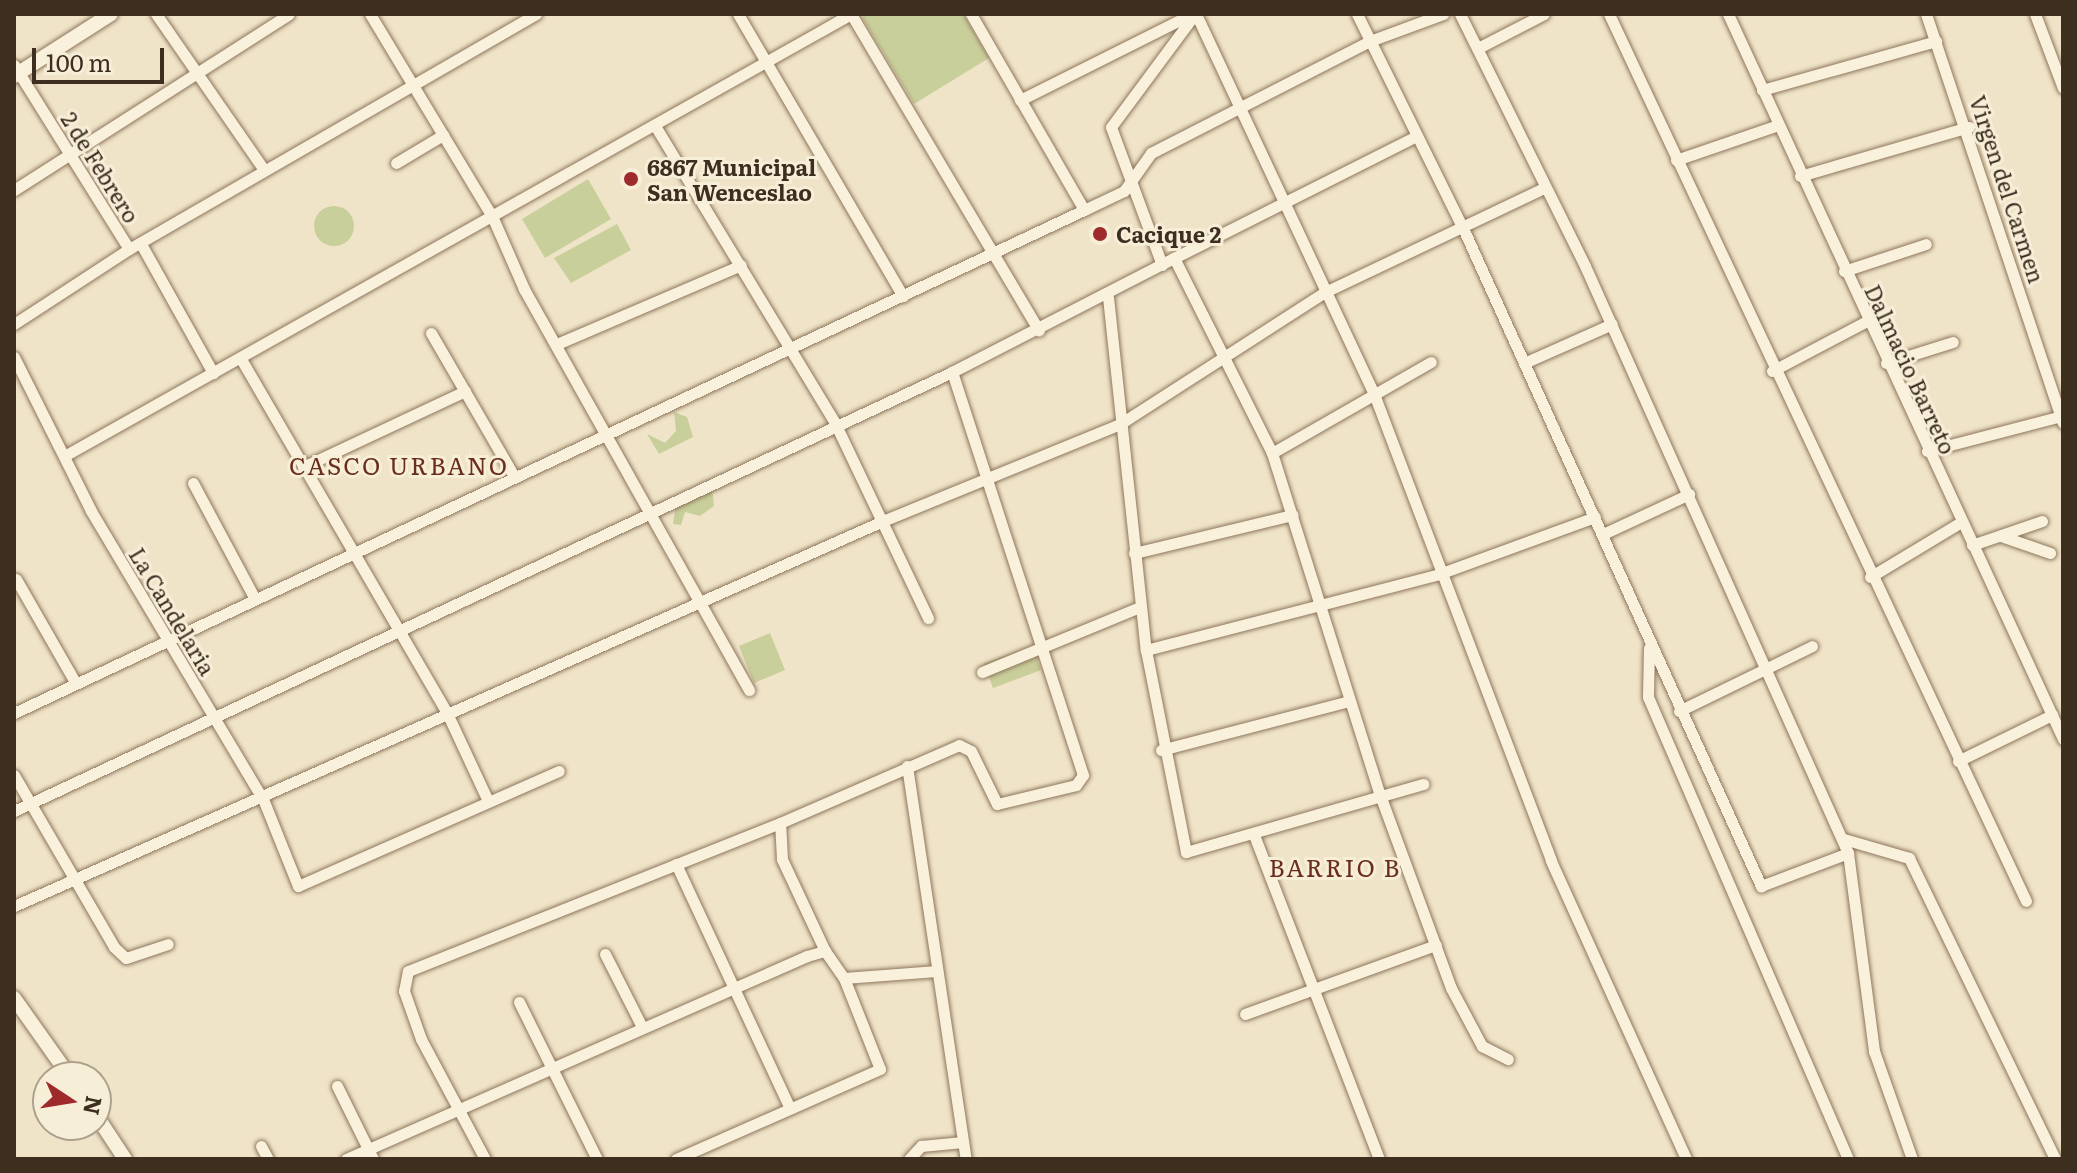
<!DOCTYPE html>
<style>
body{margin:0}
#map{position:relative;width:2077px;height:1173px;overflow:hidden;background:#f0e4c8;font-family:Literata,serif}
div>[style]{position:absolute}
.green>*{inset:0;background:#c9cf9b}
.round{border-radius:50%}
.roads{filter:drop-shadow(0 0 2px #8d765c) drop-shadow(0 0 2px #8d765c)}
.street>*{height:11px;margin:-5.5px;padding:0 5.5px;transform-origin:5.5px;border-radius:5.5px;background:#faf1dc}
.secondary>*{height:14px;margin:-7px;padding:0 7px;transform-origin:7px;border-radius:7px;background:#faf1dc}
.dots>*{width:22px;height:22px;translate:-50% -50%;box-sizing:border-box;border:4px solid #f7eed8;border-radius:50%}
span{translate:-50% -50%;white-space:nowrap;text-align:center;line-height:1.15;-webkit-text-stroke:6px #f7eed8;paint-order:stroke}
.poi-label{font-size:22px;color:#3d2e20;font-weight:700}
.left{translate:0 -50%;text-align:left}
.street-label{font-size:22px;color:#3d2e20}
.neighbourhood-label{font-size:24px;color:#6b2e1e;letter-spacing:2px}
.frame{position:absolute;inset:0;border:16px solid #3d2e20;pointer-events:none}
.north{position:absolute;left:32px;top:1061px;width:80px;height:80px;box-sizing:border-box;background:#f7eed8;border:2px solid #ada18e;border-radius:50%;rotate:102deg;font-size:22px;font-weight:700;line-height:32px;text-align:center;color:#3d2e20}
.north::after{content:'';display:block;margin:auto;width:28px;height:36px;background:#9e2a2b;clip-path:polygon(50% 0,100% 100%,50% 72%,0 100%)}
.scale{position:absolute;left:32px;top:48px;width:132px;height:36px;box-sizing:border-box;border:4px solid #3d2e20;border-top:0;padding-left:10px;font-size:24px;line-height:28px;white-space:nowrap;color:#3d2e20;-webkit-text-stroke:6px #f7eed8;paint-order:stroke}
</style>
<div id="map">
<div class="green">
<i style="clip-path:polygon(867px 14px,963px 14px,989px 58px,914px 104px,862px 17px)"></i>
<i style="clip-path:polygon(588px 179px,611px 219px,545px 258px,522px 219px)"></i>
<i class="round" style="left:314px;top:206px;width:40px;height:40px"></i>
<i style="clip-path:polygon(617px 224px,631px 250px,571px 283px,554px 258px)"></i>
<i style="clip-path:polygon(674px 412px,687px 417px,693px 437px,659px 454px,647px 434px,665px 443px,676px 431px)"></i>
<i style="clip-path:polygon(712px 487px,714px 506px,700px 516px,685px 512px,681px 525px,673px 524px,676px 504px)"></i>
<i style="clip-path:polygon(770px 633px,785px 670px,754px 683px,739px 646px)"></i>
<i style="clip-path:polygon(1032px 646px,1041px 670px,993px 688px,984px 663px)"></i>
</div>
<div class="roads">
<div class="street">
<i style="left:156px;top:14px;width:190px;rotate:55.3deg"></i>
<i style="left:370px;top:14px;width:236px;rotate:58.9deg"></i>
<i style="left:492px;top:216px;width:80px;rotate:66.3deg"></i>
<i style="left:524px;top:289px;width:460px;rotate:60.7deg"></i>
<i style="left:738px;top:14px;width:327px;rotate:59.7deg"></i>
<i style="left:971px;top:14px;width:226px;rotate:60deg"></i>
<i style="left:1196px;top:14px;width:420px;rotate:64.9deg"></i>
<i style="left:1374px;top:394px;width:499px;rotate:69.2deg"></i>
<i style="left:1551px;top:861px;width:327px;rotate:65.6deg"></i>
<i style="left:1357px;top:14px;width:237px;rotate:63.7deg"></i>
<i style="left:1462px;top:226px;width:725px;rotate:65.63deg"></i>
<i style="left:1761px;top:886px;width:93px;rotate:-20.8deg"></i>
<i style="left:1848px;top:853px;width:200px;rotate:82.5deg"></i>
<i style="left:1874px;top:1051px;width:114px;rotate:70.6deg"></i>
<i style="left:1460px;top:14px;width:281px;rotate:63.6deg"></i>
<i style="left:1585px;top:266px;width:643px;rotate:65.87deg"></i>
<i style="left:1609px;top:14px;width:980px;rotate:64.82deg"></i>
<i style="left:1728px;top:14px;width:799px;rotate:65.2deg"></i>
<i style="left:1926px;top:14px;width:431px;rotate:71.5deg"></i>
<i style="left:2035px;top:14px;width:79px;rotate:69.3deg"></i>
<i style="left:1478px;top:48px;width:74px;rotate:-27.3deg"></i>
<i style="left:14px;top:65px;width:217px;rotate:58deg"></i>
<i style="left:1762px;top:90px;width:181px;rotate:-15.7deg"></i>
<i style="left:1020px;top:100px;width:192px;rotate:-26.6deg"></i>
<i style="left:657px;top:129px;width:346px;rotate:58.8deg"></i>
<i style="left:836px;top:425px;width:214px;rotate:64.5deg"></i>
<i style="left:1676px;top:160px;width:108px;rotate:-18.9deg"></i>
<i style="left:396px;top:163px;width:55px;rotate:-30.8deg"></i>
<i style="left:1800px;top:176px;width:176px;rotate:-16.2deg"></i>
<i style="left:14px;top:190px;width:326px;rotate:-32.6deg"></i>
<i style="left:141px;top:244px;width:148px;rotate:60.8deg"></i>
<i style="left:1174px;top:258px;width:270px;rotate:-26.7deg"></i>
<i style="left:1162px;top:265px;width:147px;rotate:-110.3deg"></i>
<i style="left:1111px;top:127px;width:141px;rotate:-53.4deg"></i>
<i style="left:1844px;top:271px;width:86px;rotate:-18.2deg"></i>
<i style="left:1108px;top:297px;width:355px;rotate:83.9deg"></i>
<i style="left:1146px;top:650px;width:206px;rotate:78.8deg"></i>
<i style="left:1186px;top:852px;width:247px;rotate:-16deg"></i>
<i style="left:14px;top:324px;width:137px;rotate:-33.1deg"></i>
<i style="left:129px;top:249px;width:470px;rotate:-30deg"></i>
<i style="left:431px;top:333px;width:165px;rotate:59.9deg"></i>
<i style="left:557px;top:344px;width:200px;rotate:-23.2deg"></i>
<i style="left:14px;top:357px;width:172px;rotate:63.4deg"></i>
<i style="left:91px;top:511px;width:335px;rotate:59.2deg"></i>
<i style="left:263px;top:799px;width:94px;rotate:68.1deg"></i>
<i style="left:298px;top:886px;width:285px;rotate:-23.8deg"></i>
<i style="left:241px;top:359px;width:410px;rotate:59.8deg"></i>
<i style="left:447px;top:713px;width:97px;rotate:65deg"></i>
<i style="left:1524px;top:363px;width:96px;rotate:-23.9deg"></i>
<i style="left:1886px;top:363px;width:70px;rotate:-17.4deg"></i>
<i style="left:1772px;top:371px;width:107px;rotate:-27.8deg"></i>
<i style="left:1927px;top:451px;width:138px;rotate:-14.6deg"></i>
<i style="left:1272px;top:453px;width:183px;rotate:-29.8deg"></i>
<i style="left:66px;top:455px;width:900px;rotate:-29.33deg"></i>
<i style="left:851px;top:14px;width:368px;rotate:59.3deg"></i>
<i style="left:303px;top:467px;width:179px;rotate:-25.1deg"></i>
<i style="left:193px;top:483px;width:132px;rotate:61.9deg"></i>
<i style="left:1603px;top:534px;width:95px;rotate:-24.9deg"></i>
<i style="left:2001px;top:536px;width:52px;rotate:19.1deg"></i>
<i style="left:1972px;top:545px;width:74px;rotate:-18.9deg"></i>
<i style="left:1134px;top:553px;width:163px;rotate:-13.5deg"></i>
<i style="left:1870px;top:577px;width:106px;rotate:-31.1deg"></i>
<i style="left:16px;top:579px;width:119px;rotate:60.2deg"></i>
<i style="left:1649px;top:648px;width:49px;rotate:91.2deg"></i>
<i style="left:1648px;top:697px;width:503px;rotate:66.59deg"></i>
<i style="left:1146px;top:650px;width:303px;rotate:-14.5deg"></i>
<i style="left:1439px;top:574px;width:166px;rotate:-20.1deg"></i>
<i style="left:982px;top:672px;width:171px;rotate:-22.4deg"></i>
<i style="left:1679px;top:711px;width:148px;rotate:-26deg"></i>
<i style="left:14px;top:713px;width:1182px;rotate:-25.18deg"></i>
<i style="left:1084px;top:210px;width:44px;rotate:-25.4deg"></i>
<i style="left:1124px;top:191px;width:47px;rotate:-54.6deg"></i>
<i style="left:1151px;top:153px;width:246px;rotate:-27.1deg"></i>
<i style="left:1370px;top:41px;width:78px;rotate:-20.3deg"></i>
<i style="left:1161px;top:750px;width:194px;rotate:-14.6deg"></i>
<i style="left:1958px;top:761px;width:105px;rotate:-26.1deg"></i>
<i style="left:907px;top:766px;width:397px;rotate:81.5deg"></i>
<i style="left:14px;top:775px;width:199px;rotate:59.8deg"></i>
<i style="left:114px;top:947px;width:16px;rotate:43deg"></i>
<i style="left:126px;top:958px;width:44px;rotate:-18.4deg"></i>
<i style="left:14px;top:811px;width:1036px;rotate:-25.08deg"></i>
<i style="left:952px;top:372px;width:250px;rotate:-27.2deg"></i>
<i style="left:1174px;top:258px;width:218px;rotate:63.3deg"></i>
<i style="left:1272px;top:453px;width:359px;rotate:72.5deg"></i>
<i style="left:1380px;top:795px;width:206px;rotate:69.8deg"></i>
<i style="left:1451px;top:988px;width:66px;rotate:61.9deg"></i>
<i style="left:1482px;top:1046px;width:29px;rotate:27deg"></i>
<i style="left:1254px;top:835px;width:347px;rotate:68.9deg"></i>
<i style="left:1844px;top:839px;width:68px;rotate:16.3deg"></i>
<i style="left:1909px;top:858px;width:335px;rotate:64.1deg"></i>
<i style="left:676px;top:864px;width:269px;rotate:65deg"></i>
<i style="left:14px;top:906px;width:953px;rotate:-23.9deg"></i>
<i style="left:885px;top:520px;width:254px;rotate:-22.2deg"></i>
<i style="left:1120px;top:424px;width:244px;rotate:-32.8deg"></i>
<i style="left:1325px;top:292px;width:242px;rotate:-25.4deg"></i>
<i style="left:825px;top:951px;width:102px;rotate:-115.1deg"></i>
<i style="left:782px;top:859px;width:36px;rotate:-93deg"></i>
<i style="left:780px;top:823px;width:195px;rotate:-23.5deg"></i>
<i style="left:959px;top:745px;width:13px;rotate:27deg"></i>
<i style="left:971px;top:751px;width:59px;rotate:63.9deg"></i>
<i style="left:997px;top:804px;width:81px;rotate:-13.5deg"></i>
<i style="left:1076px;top:785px;width:12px;rotate:-55deg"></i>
<i style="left:1083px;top:775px;width:424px;rotate:-108deg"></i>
<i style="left:605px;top:954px;width:82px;rotate:63.1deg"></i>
<i style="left:519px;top:1002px;width:175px;rotate:63.6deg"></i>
<i style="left:1245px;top:1014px;width:203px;rotate:-19.9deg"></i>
<i style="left:337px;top:1086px;width:81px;rotate:63.7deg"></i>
<i style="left:261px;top:1146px;width:15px;rotate:62deg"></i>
<i style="left:346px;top:1159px;width:504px;rotate:-23.77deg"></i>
<i style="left:807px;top:956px;width:19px;rotate:-16deg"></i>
<i style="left:825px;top:951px;width:33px;rotate:55deg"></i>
<i style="left:844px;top:978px;width:93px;rotate:-4.3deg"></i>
<i style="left:485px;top:1159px;width:136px;rotate:-118.1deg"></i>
<i style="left:421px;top:1039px;width:51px;rotate:-109.5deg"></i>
<i style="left:404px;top:991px;width:20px;rotate:-79deg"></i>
<i style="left:408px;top:971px;width:400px;rotate:-21.7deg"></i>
<i style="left:676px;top:1159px;width:223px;rotate:-23.8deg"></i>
<i style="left:880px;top:1069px;width:98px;rotate:-111.6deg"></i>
<i style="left:909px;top:1159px;width:18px;rotate:-47deg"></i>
<i style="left:921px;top:1146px;width:42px;rotate:-5.4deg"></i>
</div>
<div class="secondary">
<i style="left:14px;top:76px;width:115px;rotate:-32.6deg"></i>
<i style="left:14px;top:998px;width:97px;rotate:54.7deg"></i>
<i style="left:96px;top:1115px;width:53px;rotate:56.6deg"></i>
</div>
</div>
<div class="dots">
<i style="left:631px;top:179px;background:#9e2a2b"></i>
<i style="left:1100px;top:234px;background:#9e2a2b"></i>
</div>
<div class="poi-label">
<span class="left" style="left:647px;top:179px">6867 Municipal<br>San Wenceslao</span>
<span class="left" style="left:1116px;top:234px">Cacique 2</span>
</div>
<div class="street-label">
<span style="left:101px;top:167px;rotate:58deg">2 de Febrero</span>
<span style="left:2008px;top:189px;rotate:72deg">Virgen del Carmen</span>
<span style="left:1911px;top:369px;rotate:65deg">Dalmacio Barreto</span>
<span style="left:173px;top:611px;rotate:59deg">La Candelaria</span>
</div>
<div class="neighbourhood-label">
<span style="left:399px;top:465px">CASCO URBANO</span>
<span style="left:1335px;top:867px">BARRIO B</span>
</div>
<div class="frame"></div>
<div class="north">N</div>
<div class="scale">100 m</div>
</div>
